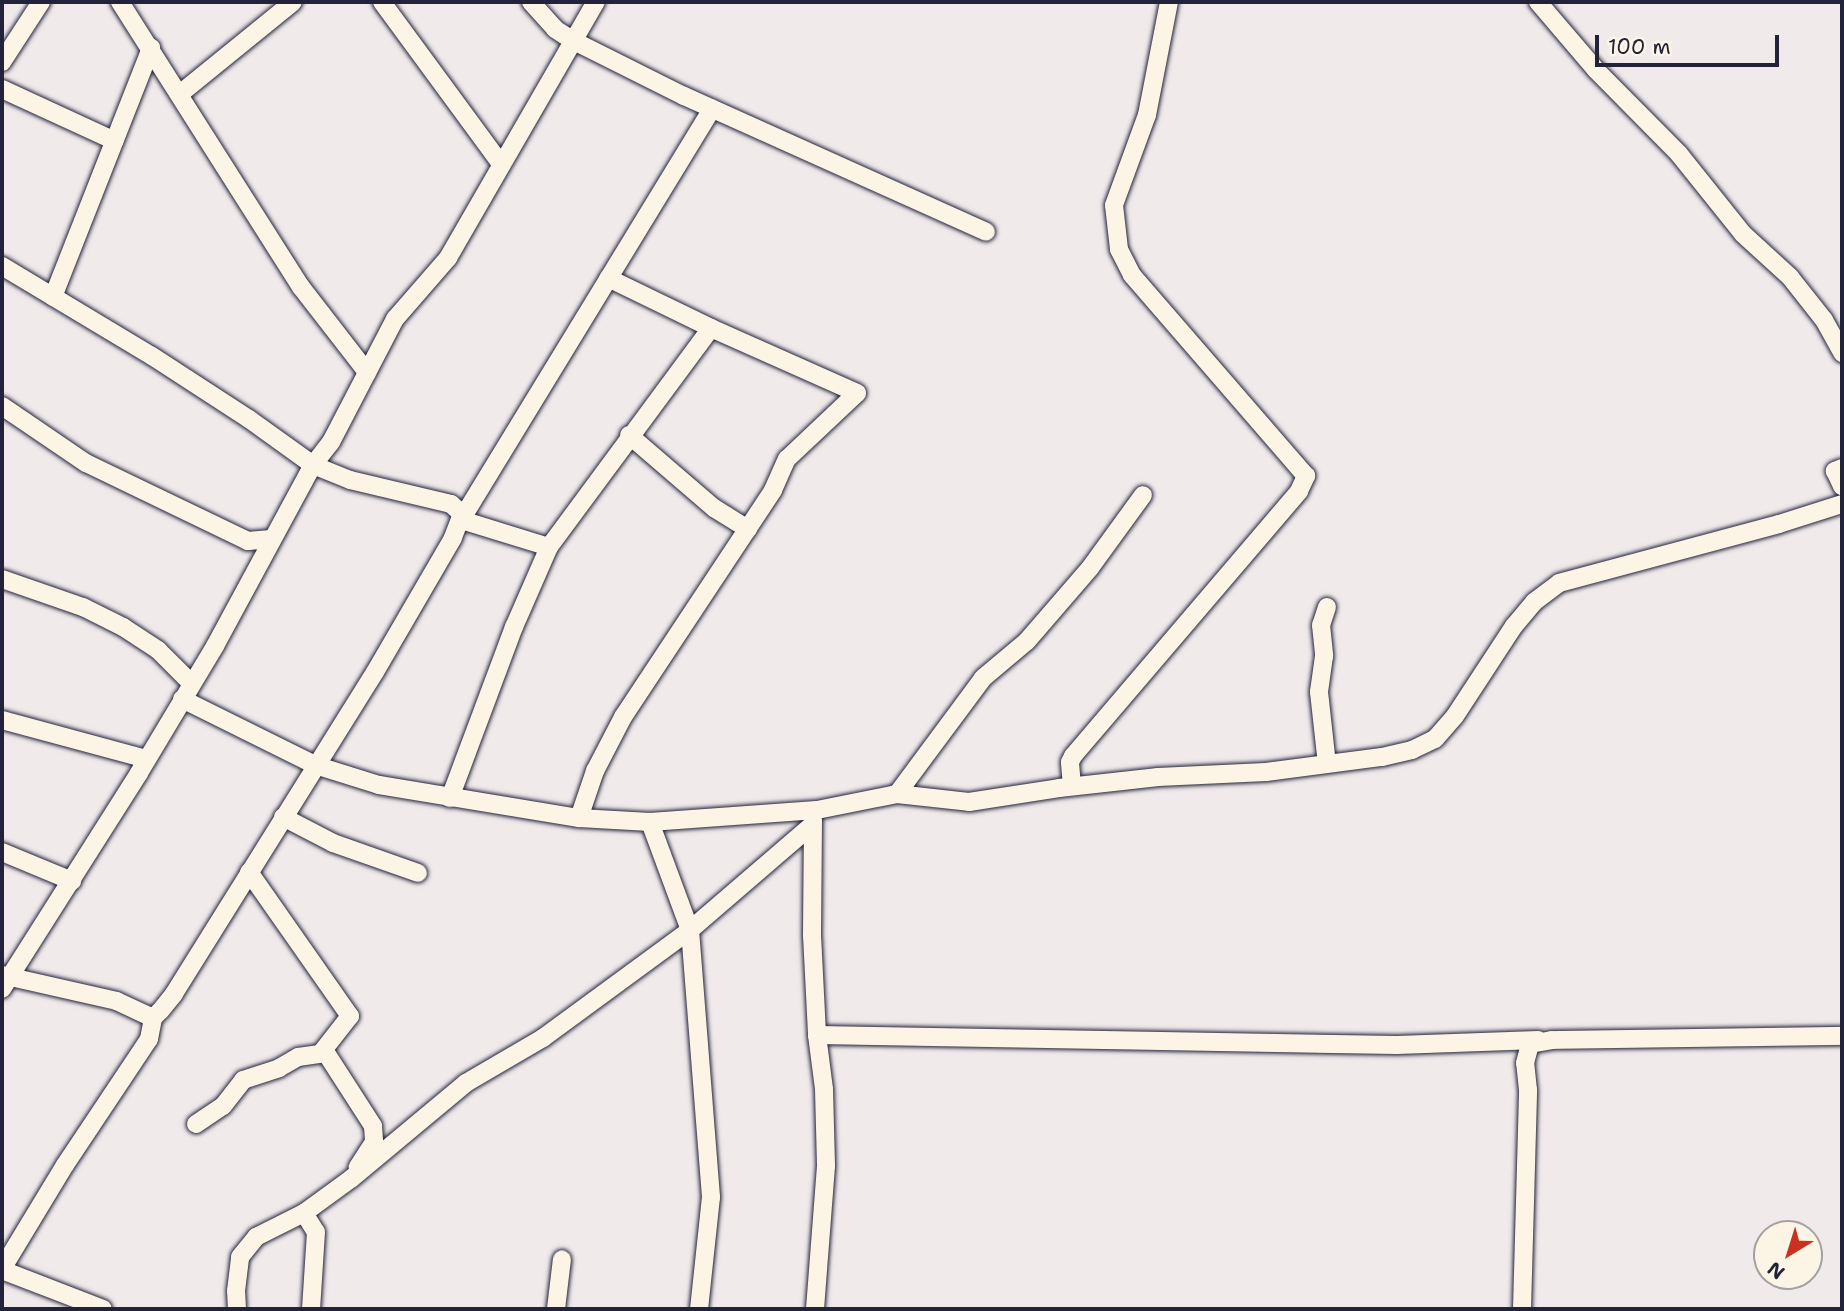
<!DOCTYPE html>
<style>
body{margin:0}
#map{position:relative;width:1844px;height:1311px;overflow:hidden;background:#f0eaeb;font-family:"Shantell Sans",sans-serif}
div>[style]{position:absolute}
.roads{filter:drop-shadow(0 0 2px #22223b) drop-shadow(0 0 2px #22223b)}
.minor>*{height:18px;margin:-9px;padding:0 9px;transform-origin:9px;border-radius:9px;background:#fcf5e5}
span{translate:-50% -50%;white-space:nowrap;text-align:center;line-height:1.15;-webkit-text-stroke:5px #fcf5e5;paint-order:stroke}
.frame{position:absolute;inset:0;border:4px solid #22223b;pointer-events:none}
.north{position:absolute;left:1753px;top:1220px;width:70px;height:70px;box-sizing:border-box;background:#fcf5e5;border:2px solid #a5a1a1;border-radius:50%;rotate:218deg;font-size:19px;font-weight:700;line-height:28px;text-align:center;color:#22223b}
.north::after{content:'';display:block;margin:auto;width:24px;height:32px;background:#c8321e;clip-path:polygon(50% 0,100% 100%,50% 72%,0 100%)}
.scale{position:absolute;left:1595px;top:35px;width:184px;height:32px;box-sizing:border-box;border:4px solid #22223b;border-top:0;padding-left:9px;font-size:21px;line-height:24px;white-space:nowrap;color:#22223b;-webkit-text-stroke:5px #fcf5e5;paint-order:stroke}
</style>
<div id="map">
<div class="roads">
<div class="minor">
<i style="left:120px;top:2px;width:338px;rotate:57.6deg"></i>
<i style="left:301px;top:287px;width:108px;rotate:52.2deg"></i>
<i style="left:382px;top:2px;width:201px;rotate:53.7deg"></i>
<i style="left:531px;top:2px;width:36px;rotate:48deg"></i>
<i style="left:555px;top:29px;width:20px;rotate:33deg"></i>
<i style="left:572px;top:40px;width:125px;rotate:26.6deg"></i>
<i style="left:684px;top:96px;width:331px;rotate:24.2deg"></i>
<i style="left:1538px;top:2px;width:89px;rotate:49.5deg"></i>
<i style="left:1596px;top:70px;width:118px;rotate:45.3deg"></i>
<i style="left:1679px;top:154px;width:102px;rotate:51.3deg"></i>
<i style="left:1743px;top:234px;width:64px;rotate:42.5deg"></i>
<i style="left:1790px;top:277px;width:55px;rotate:51.7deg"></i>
<i style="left:1824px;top:320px;width:38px;rotate:61deg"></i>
<i style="left:2px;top:62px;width:72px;rotate:-57deg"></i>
<i style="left:2px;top:89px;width:124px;rotate:24.7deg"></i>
<i style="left:181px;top:93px;width:144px;rotate:-39.1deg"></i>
<i style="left:2px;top:266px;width:175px;rotate:31deg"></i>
<i style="left:152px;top:356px;width:116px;rotate:33deg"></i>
<i style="left:249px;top:419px;width:79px;rotate:35.7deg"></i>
<i style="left:313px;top:465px;width:40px;rotate:22deg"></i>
<i style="left:350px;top:480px;width:104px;rotate:13.4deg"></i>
<i style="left:451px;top:504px;width:15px;rotate:42deg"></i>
<i style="left:462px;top:514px;width:26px;rotate:111deg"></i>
<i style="left:453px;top:538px;width:155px;rotate:120.2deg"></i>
<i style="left:375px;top:672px;width:380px;rotate:122deg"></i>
<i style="left:174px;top:994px;width:22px;rotate:129deg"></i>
<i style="left:160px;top:1011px;width:10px;rotate:135deg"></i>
<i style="left:153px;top:1018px;width:40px;rotate:-155deg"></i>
<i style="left:117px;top:1001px;width:118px;rotate:-167.3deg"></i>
<i style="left:53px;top:297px;width:268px;rotate:-68.5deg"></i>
<i style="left:2px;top:406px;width:102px;rotate:34.2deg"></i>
<i style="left:86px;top:463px;width:180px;rotate:25.7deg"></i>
<i style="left:248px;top:541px;width:23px;rotate:-5deg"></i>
<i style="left:629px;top:435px;width:112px;rotate:40.7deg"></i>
<i style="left:714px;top:508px;width:40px;rotate:32deg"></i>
<i style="left:1842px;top:468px;width:8px;rotate:157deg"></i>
<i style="left:1835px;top:471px;width:17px;rotate:65deg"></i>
<i style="left:549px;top:547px;width:92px;rotate:-162.9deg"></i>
<i style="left:461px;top:520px;width:482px;rotate:-58.6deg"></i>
<i style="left:2px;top:579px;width:86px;rotate:19.1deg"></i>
<i style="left:83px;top:607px;width:45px;rotate:26.6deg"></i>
<i style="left:123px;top:627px;width:42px;rotate:33.3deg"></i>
<i style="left:158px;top:650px;width:47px;rotate:45deg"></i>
<i style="left:1327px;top:607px;width:19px;rotate:108deg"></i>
<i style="left:1321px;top:625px;width:31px;rotate:84deg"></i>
<i style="left:1324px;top:656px;width:36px;rotate:98deg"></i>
<i style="left:1319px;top:692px;width:72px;rotate:83.7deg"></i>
<i style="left:182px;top:699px;width:148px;rotate:26.4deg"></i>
<i style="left:315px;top:765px;width:67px;rotate:17.4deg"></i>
<i style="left:379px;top:785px;width:203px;rotate:9.4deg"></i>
<i style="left:579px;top:818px;width:71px;rotate:3.2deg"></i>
<i style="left:650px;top:822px;width:167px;rotate:-4.1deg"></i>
<i style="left:817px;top:810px;width:82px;rotate:-11.3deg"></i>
<i style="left:897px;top:794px;width:72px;rotate:6.3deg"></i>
<i style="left:969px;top:802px;width:91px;rotate:-8.8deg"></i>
<i style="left:1059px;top:788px;width:100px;rotate:-6.3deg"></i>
<i style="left:1158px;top:777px;width:108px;rotate:-2.7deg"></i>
<i style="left:1266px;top:772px;width:117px;rotate:-7.4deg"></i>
<i style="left:1382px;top:757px;width:31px;rotate:-13deg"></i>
<i style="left:1412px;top:750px;width:25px;rotate:-26deg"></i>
<i style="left:1435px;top:739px;width:30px;rotate:-49deg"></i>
<i style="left:1455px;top:716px;width:108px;rotate:-56.8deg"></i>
<i style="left:1514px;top:626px;width:31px;rotate:-50deg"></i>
<i style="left:1534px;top:602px;width:31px;rotate:-37deg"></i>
<i style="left:1559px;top:583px;width:228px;rotate:-15deg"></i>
<i style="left:1779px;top:524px;width:66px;rotate:-17.6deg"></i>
<i style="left:2px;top:720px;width:150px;rotate:15.1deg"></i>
<i style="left:1072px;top:786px;width:24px;rotate:-95deg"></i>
<i style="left:1070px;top:762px;width:7px;rotate:-63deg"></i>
<i style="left:1073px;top:756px;width:348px;rotate:-49.5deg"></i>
<i style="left:1299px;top:491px;width:17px;rotate:-65deg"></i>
<i style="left:1306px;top:476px;width:266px;rotate:-130.9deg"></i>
<i style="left:1132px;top:275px;width:29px;rotate:-117deg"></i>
<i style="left:1119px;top:249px;width:44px;rotate:-96.5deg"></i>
<i style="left:1114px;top:205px;width:96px;rotate:-69.9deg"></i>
<i style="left:1147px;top:115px;width:115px;rotate:-79deg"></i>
<i style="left:897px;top:794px;width:144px;rotate:-53.4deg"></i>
<i style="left:983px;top:678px;width:57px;rotate:-40.1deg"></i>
<i style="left:1027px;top:641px;width:96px;rotate:-49.2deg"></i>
<i style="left:1090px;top:568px;width:90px;rotate:-54deg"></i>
<i style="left:450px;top:798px;width:183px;rotate:-69.5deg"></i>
<i style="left:514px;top:627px;width:87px;rotate:-66.4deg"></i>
<i style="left:549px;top:547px;width:272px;rotate:-53.5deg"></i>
<i style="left:283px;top:817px;width:56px;rotate:27.5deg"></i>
<i style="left:333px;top:843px;width:90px;rotate:19.4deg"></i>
<i style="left:579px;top:818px;width:50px;rotate:-71.2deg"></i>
<i style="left:595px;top:771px;width:61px;rotate:-62.6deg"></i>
<i style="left:623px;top:717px;width:272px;rotate:-56.5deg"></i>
<i style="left:773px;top:490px;width:34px;rotate:-66deg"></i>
<i style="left:787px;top:459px;width:96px;rotate:-43.3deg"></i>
<i style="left:857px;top:393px;width:160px;rotate:-156deg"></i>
<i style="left:711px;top:328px;width:114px;rotate:-154.1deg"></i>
<i style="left:813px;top:820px;width:115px;rotate:90.5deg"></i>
<i style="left:812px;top:935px;width:100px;rotate:87.1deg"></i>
<i style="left:817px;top:1035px;width:54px;rotate:82.6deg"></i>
<i style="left:824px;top:1089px;width:77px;rotate:88.5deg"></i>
<i style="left:826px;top:1166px;width:143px;rotate:94.4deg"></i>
<i style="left:650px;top:822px;width:115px;rotate:69.7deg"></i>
<i style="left:690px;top:930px;width:268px;rotate:85.5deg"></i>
<i style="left:711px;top:1197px;width:113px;rotate:96.1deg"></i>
<i style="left:2px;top:852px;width:76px;rotate:22.5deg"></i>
<i style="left:249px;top:872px;width:176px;rotate:55deg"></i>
<i style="left:350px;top:1016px;width:47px;rotate:128.1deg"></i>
<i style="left:2px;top:989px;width:256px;rotate:-57.6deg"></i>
<i style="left:139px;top:773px;width:148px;rotate:-59.1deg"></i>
<i style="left:215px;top:646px;width:206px;rotate:-61.6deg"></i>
<i style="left:313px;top:465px;width:29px;rotate:-52deg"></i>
<i style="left:331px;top:442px;width:139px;rotate:-62.5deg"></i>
<i style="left:395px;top:319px;width:81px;rotate:-49deg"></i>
<i style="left:448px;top:258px;width:296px;rotate:-60deg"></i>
<i style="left:817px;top:1035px;width:580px;rotate:0.99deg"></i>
<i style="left:1397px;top:1045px;width:141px;rotate:-2deg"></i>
<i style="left:196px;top:1124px;width:32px;rotate:-34deg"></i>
<i style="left:223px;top:1106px;width:33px;rotate:-52deg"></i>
<i style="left:243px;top:1080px;width:38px;rotate:-18deg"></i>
<i style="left:279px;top:1068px;width:22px;rotate:-30deg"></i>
<i style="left:298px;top:1057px;width:28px;rotate:-8deg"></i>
<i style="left:326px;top:1053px;width:87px;rotate:57.2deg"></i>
<i style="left:373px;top:1126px;width:16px;rotate:86deg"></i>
<i style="left:374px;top:1142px;width:30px;rotate:123deg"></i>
<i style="left:304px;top:1213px;width:22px;rotate:58deg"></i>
<i style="left:316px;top:1232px;width:77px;rotate:93.7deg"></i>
<i style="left:2px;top:1269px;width:122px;rotate:-58.8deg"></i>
<i style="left:65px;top:1165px;width:151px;rotate:-56.3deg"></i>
<i style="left:149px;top:1039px;width:21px;rotate:-79deg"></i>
<i style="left:2px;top:1270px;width:108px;rotate:21.1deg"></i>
<i style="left:237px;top:1309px;width:18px;rotate:-93deg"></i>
<i style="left:236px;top:1291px;width:34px;rotate:-83deg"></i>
<i style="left:240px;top:1257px;width:26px;rotate:-51deg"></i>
<i style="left:256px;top:1237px;width:54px;rotate:-26.6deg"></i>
<i style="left:304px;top:1213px;width:59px;rotate:-36.1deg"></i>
<i style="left:352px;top:1178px;width:148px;rotate:-39.8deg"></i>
<i style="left:466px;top:1083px;width:89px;rotate:-30.3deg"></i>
<i style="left:543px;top:1038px;width:182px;rotate:-36.3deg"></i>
<i style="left:690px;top:930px;width:160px;rotate:-40.7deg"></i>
<i style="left:556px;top:1309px;width:50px;rotate:-83.2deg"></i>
<i style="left:1522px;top:1309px;width:219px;rotate:-88.4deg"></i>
<i style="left:1528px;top:1090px;width:27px;rotate:-96deg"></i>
<i style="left:1525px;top:1063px;width:20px;rotate:-75deg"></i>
<i style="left:1530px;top:1044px;width:22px;rotate:-10deg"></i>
<i style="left:1552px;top:1040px;width:290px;rotate:-0.8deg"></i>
</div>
</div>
<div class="frame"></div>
<div class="north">N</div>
<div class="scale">100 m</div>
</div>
